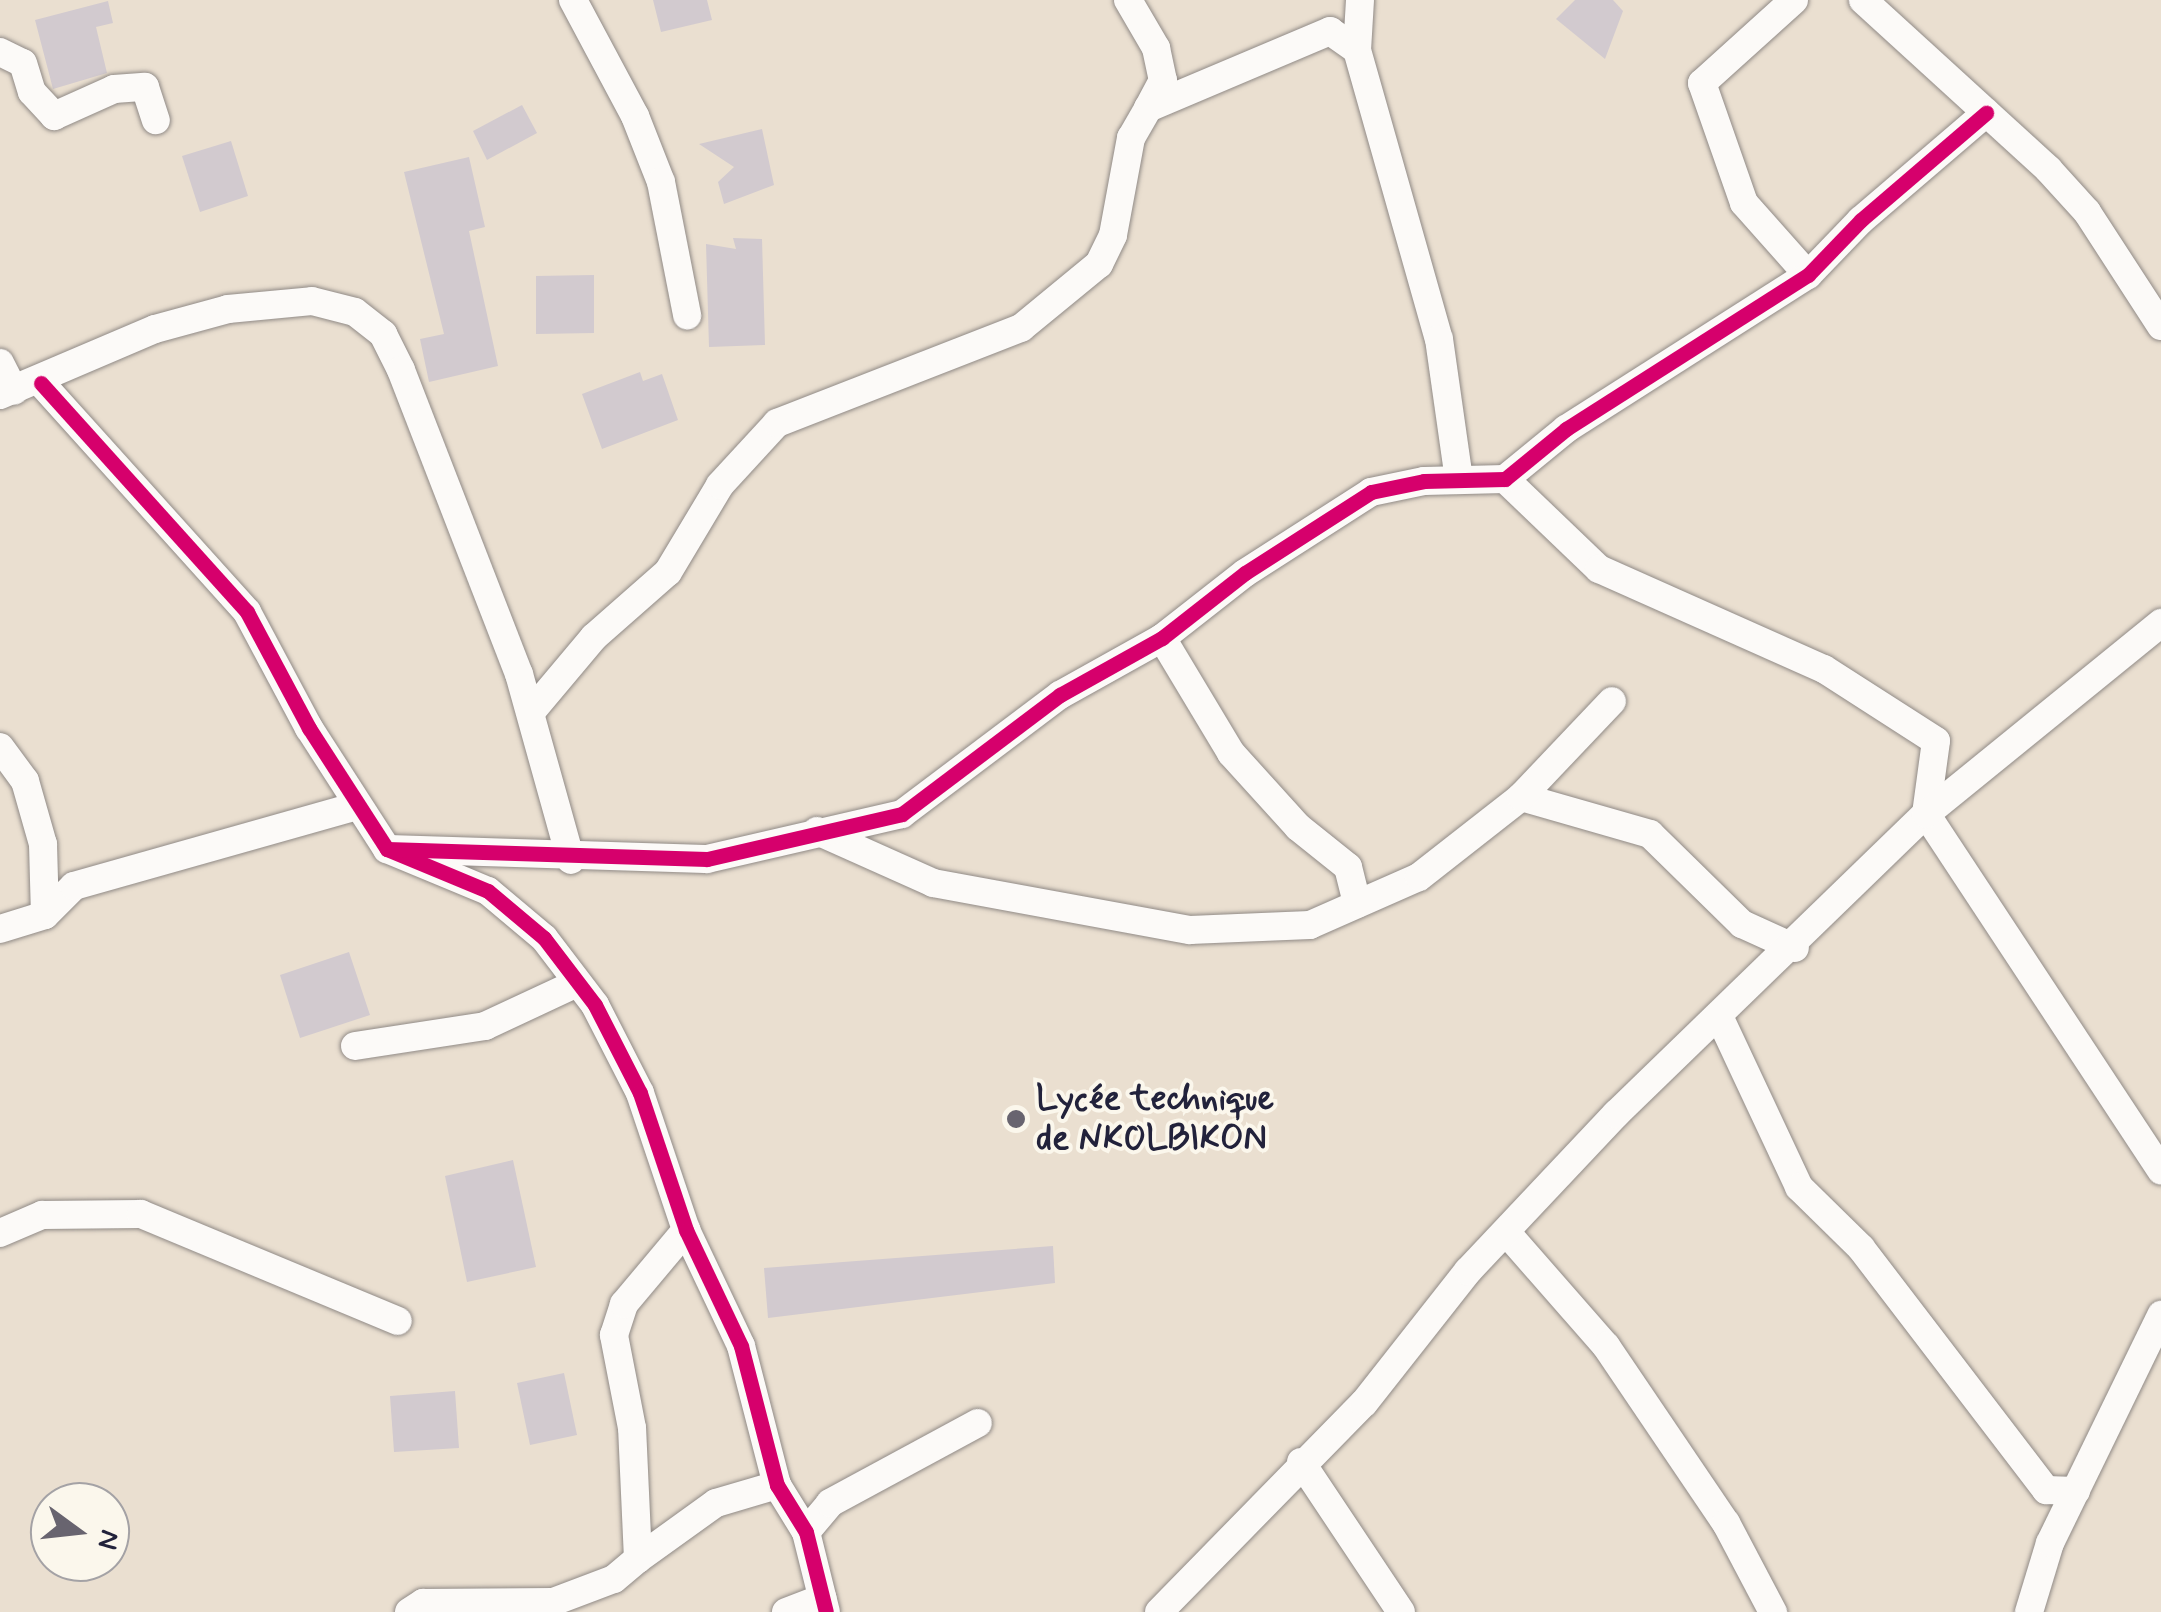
<!DOCTYPE html>
<meta charset="utf-8">
<style>
body{margin:0}
#map{position:relative;width:2161px;height:1612px;overflow:hidden;background:#eadfd0;font-family:Mynerve,sans-serif}
div>[style]{position:absolute}
.building>*{inset:0;background:#d2cacf}
.roads{filter:drop-shadow(0 0 2px #908a86) drop-shadow(0 0 2px #908a86)}
.minor>*{height:28px;margin:-14px;padding:0 14px;transform-origin:14px;border-radius:14px;background:#fcfaf8}
.cycleway>*{height:15px;margin:-7.5px;padding:0 7.5px;transform-origin:7.5px;border-radius:7.5px;background:#d6006c}
.dots>*{width:28px;height:28px;translate:-50% -50%;box-sizing:border-box;border:5px solid #fbf7ec;border-radius:50%}
span{translate:-50% -50%;white-space:nowrap;text-align:center;line-height:1.15;-webkit-text-stroke:8px #fbf7ec;paint-order:stroke}
.poi-label{font-size:35px;color:#22223b;font-weight:700}
.left{translate:0 -50%;text-align:left}
.north{position:absolute;left:30px;top:1482px;width:100px;height:100px;box-sizing:border-box;background:#fbf7ec;border:2px solid #a4a2a5;border-radius:50%;rotate:105deg;font-size:28px;font-weight:700;line-height:40px;text-align:center;color:#22223b}
.north::after{content:'';display:block;margin:auto;width:35px;height:45px;background:#68646f;clip-path:polygon(50% 0,100% 100%,50% 72%,0 100%)}
</style>
<div id="map">
<div class="building">
<i style="clip-path:polygon(653px 0,707px 0,712px 20px,661px 32px)"></i>
<i style="clip-path:polygon(1575px 0,1613px 0,1623px 11px,1605px 59px,1556px 19px)"></i>
<i style="clip-path:polygon(108px 1px,113px 23px,96px 27px,107px 73px,53px 89px,35px 20px)"></i>
<i style="clip-path:polygon(522px 105px,537px 133px,487px 160px,473px 131px)"></i>
<i style="clip-path:polygon(762px 129px,774px 185px,724px 204px,718px 182px,734px 167px,699px 144px)"></i>
<i style="clip-path:polygon(231px 141px,248px 196px,200px 212px,182px 156px)"></i>
<i style="clip-path:polygon(469px 157px,485px 227px,469px 231px,498px 366px,429px 382px,420px 339px,444px 334px,404px 172px)"></i>
<i style="clip-path:polygon(733px 238px,762px 239px,765px 345px,709px 347px,706px 244px,736px 249px)"></i>
<i style="clip-path:polygon(594px 275px,594px 333px,536px 334px,536px 276px)"></i>
<i style="clip-path:polygon(640px 372px,643px 381px,662px 374px,678px 420px,602px 449px,582px 394px)"></i>
<i style="clip-path:polygon(349px 952px,370px 1015px,300px 1038px,280px 975px)"></i>
<i style="clip-path:polygon(513px 1160px,536px 1267px,467px 1282px,445px 1176px)"></i>
<i style="clip-path:polygon(1053px 1246px,1055px 1283px,768px 1318px,764px 1268px)"></i>
<i style="clip-path:polygon(564px 1373px,577px 1435px,530px 1445px,517px 1383px)"></i>
<i style="clip-path:polygon(455px 1391px,459px 1448px,394px 1452px,390px 1396px)"></i>
</div>
<div class="roads">
<div class="minor">
<i style="left:573px;top:0;width:132px;rotate:61.9deg"></i>
<i style="left:635px;top:116px;width:71px;rotate:68.5deg"></i>
<i style="left:661px;top:182px;width:136px;rotate:78.9deg"></i>
<i style="left:1128px;top:0;width:56px;rotate:59.7deg"></i>
<i style="left:1156px;top:48px;width:33px;rotate:78deg"></i>
<i style="left:1163px;top:80px;width:32px;rotate:118deg"></i>
<i style="left:1360px;top:0;width:50px;rotate:93.4deg"></i>
<i style="left:1357px;top:50px;width:300px;rotate:74.2deg"></i>
<i style="left:1439px;top:339px;width:142px;rotate:81.9deg"></i>
<i style="left:1794px;top:0;width:124px;rotate:137.9deg"></i>
<i style="left:1702px;top:83px;width:127px;rotate:70.7deg"></i>
<i style="left:1744px;top:203px;width:96px;rotate:48.4deg"></i>
<i style="left:1863px;top:0;width:251px;rotate:42.4deg"></i>
<i style="left:2048px;top:169px;width:58px;rotate:47.8deg"></i>
<i style="left:2087px;top:212px;width:136px;rotate:57deg"></i>
<i style="left:0;top:52px;width:25px;rotate:26deg"></i>
<i style="left:23px;top:63px;width:30px;rotate:73deg"></i>
<i style="left:32px;top:92px;width:33px;rotate:47deg"></i>
<i style="left:54px;top:116px;width:66px;rotate:-24.2deg"></i>
<i style="left:114px;top:89px;width:31px;rotate:-4deg"></i>
<i style="left:145px;top:87px;width:35px;rotate:72deg"></i>
<i style="left:0;top:363px;width:31px;rotate:63deg"></i>
<i style="left:41px;top:383px;width:308px;rotate:48deg"></i>
<i style="left:247px;top:612px;width:132px;rotate:61.9deg"></i>
<i style="left:309px;top:728px;width:144px;rotate:57.2deg"></i>
<i style="left:387px;top:849px;width:109px;rotate:22.6deg"></i>
<i style="left:488px;top:891px;width:73px;rotate:40deg"></i>
<i style="left:544px;top:938px;width:84px;rotate:52.7deg"></i>
<i style="left:595px;top:1005px;width:99px;rotate:62.9deg"></i>
<i style="left:640px;top:1093px;width:145px;rotate:71.4deg"></i>
<i style="left:686px;top:1230px;width:128px;rotate:64.6deg"></i>
<i style="left:741px;top:1346px;width:144px;rotate:75.5deg"></i>
<i style="left:777px;top:1485px;width:55px;rotate:58.3deg"></i>
<i style="left:806px;top:1532px;width:82px;rotate:76deg"></i>
<i style="left:0;top:395px;width:168px;rotate:-23.1deg"></i>
<i style="left:155px;top:329px;width:76px;rotate:-15.3deg"></i>
<i style="left:228px;top:309px;width:84px;rotate:-5.4deg"></i>
<i style="left:312px;top:301px;width:44px;rotate:14.3deg"></i>
<i style="left:355px;top:312px;width:36px;rotate:38deg"></i>
<i style="left:383px;top:334px;width:40px;rotate:63.4deg"></i>
<i style="left:401px;top:370px;width:326px;rotate:68.8deg"></i>
<i style="left:519px;top:674px;width:193px;rotate:74.4deg"></i>
<i style="left:1505px;top:479px;width:130px;rotate:43.8deg"></i>
<i style="left:1599px;top:569px;width:246px;rotate:24deg"></i>
<i style="left:1824px;top:669px;width:133px;rotate:32.7deg"></i>
<i style="left:1936px;top:741px;width:74px;rotate:97.8deg"></i>
<i style="left:1926px;top:814px;width:427px;rotate:56.6deg"></i>
<i style="left:1162px;top:638px;width:134px;rotate:59deg"></i>
<i style="left:1231px;top:753px;width:100px;rotate:47.8deg"></i>
<i style="left:1298px;top:827px;width:64px;rotate:38.7deg"></i>
<i style="left:1348px;top:867px;width:38px;rotate:76deg"></i>
<i style="left:531px;top:712px;width:98px;rotate:-50deg"></i>
<i style="left:594px;top:637px;width:98px;rotate:-41.3deg"></i>
<i style="left:668px;top:572px;width:101px;rotate:-59.1deg"></i>
<i style="left:720px;top:485px;width:84px;rotate:-47.4deg"></i>
<i style="left:777px;top:423px;width:262px;rotate:-21.3deg"></i>
<i style="left:1021px;top:328px;width:101px;rotate:-39.4deg"></i>
<i style="left:1099px;top:264px;width:32px;rotate:-64deg"></i>
<i style="left:1113px;top:235px;width:99px;rotate:-79.5deg"></i>
<i style="left:1131px;top:138px;width:34px;rotate:-60deg"></i>
<i style="left:1148px;top:108px;width:198px;rotate:-22.9deg"></i>
<i style="left:1330px;top:31px;width:33px;rotate:35deg"></i>
<i style="left:0;top:747px;width:42px;rotate:53.7deg"></i>
<i style="left:25px;top:781px;width:66px;rotate:74.1deg"></i>
<i style="left:43px;top:844px;width:71px;rotate:88.4deg"></i>
<i style="left:1521px;top:797px;width:134px;rotate:16deg"></i>
<i style="left:1650px;top:834px;width:129px;rotate:44.4deg"></i>
<i style="left:1742px;top:924px;width:58px;rotate:24.4deg"></i>
<i style="left:817px;top:831px;width:127px;rotate:24.1deg"></i>
<i style="left:933px;top:883px;width:261px;rotate:10.4deg"></i>
<i style="left:1190px;top:930px;width:120px;rotate:-2.4deg"></i>
<i style="left:1310px;top:925px;width:119px;rotate:-23.8deg"></i>
<i style="left:1419px;top:877px;width:130px;rotate:-38.1deg"></i>
<i style="left:1521px;top:797px;width:132px;rotate:-46.5deg"></i>
<i style="left:387px;top:849px;width:320px;rotate:1.8deg"></i>
<i style="left:707px;top:859px;width:200px;rotate:-13deg"></i>
<i style="left:902px;top:814px;width:198px;rotate:-37deg"></i>
<i style="left:1060px;top:695px;width:117px;rotate:-29.2deg"></i>
<i style="left:1162px;top:638px;width:105px;rotate:-38.1deg"></i>
<i style="left:1245px;top:573px;width:150px;rotate:-32.7deg"></i>
<i style="left:1371px;top:492px;width:54px;rotate:-11.7deg"></i>
<i style="left:1424px;top:481px;width:81px;rotate:-1.4deg"></i>
<i style="left:1505px;top:479px;width:79px;rotate:-39.3deg"></i>
<i style="left:1566px;top:429px;width:287px;rotate:-32.5deg"></i>
<i style="left:1808px;top:275px;width:76px;rotate:-46.1deg"></i>
<i style="left:1861px;top:220px;width:165px;rotate:-40.6deg"></i>
<i style="left:0;top:929px;width:47px;rotate:-17.3deg"></i>
<i style="left:45px;top:915px;width:41px;rotate:-45deg"></i>
<i style="left:74px;top:886px;width:293px;rotate:-15.8deg"></i>
<i style="left:1719px;top:1016px;width:189px;rotate:64.9deg"></i>
<i style="left:1799px;top:1187px;width:87px;rotate:44.5deg"></i>
<i style="left:1861px;top:1248px;width:305px;rotate:52.6deg"></i>
<i style="left:2046px;top:1490px;width:30px;rotate:2deg"></i>
<i style="left:355px;top:1046px;width:132px;rotate:-8.7deg"></i>
<i style="left:485px;top:1026px;width:99px;rotate:-25deg"></i>
<i style="left:0;top:1233px;width:46px;rotate:-23.2deg"></i>
<i style="left:42px;top:1215px;width:99px;rotate:-0.6deg"></i>
<i style="left:141px;top:1214px;width:278px;rotate:22.6deg"></i>
<i style="left:1507px;top:1233px;width:150px;rotate:48.8deg"></i>
<i style="left:1606px;top:1346px;width:214px;rotate:55.9deg"></i>
<i style="left:1726px;top:1523px;width:101px;rotate:62.2deg"></i>
<i style="left:1301px;top:1462px;width:180px;rotate:56.3deg"></i>
<i style="left:806px;top:1532px;width:38px;rotate:-50deg"></i>
<i style="left:830px;top:1503px;width:168px;rotate:-28.4deg"></i>
<i style="left:638px;top:1559px;width:96px;rotate:-35.7deg"></i>
<i style="left:716px;top:1503px;width:64px;rotate:-16.4deg"></i>
<i style="left:409px;top:1612px;width:17px;rotate:-33deg"></i>
<i style="left:423px;top:1603px;width:130px;rotate:-0.4deg"></i>
<i style="left:553px;top:1602px;width:65px;rotate:-20.7deg"></i>
<i style="left:614px;top:1579px;width:31px;rotate:-40deg"></i>
<i style="left:638px;top:1559px;width:131px;rotate:-92.6deg"></i>
<i style="left:632px;top:1428px;width:95px;rotate:-101deg"></i>
<i style="left:614px;top:1335px;width:33px;rotate:-72deg"></i>
<i style="left:624px;top:1304px;width:97px;rotate:-50deg"></i>
<i style="left:786px;top:1612px;width:39px;rotate:-21deg"></i>
<i style="left:1159px;top:1612px;width:293px;rotate:-45.6deg"></i>
<i style="left:1364px;top:1403px;width:168px;rotate:-51.8deg"></i>
<i style="left:1468px;top:1271px;width:216px;rotate:-46.7deg"></i>
<i style="left:1616px;top:1114px;width:431px;rotate:-44.1deg"></i>
<i style="left:1926px;top:814px;width:303px;rotate:-39.1deg"></i>
<i style="left:2029px;top:1612px;width:72px;rotate:-73.1deg"></i>
<i style="left:2050px;top:1543px;width:254px;rotate:-64deg"></i>
</div>
</div>
<div class="cycleway">
<i style="left:41px;top:383px;width:308px;rotate:48deg"></i>
<i style="left:247px;top:612px;width:132px;rotate:61.9deg"></i>
<i style="left:309px;top:728px;width:144px;rotate:57.2deg"></i>
<i style="left:387px;top:849px;width:109px;rotate:22.6deg"></i>
<i style="left:488px;top:891px;width:73px;rotate:40deg"></i>
<i style="left:544px;top:938px;width:84px;rotate:52.7deg"></i>
<i style="left:595px;top:1005px;width:99px;rotate:62.9deg"></i>
<i style="left:640px;top:1093px;width:145px;rotate:71.4deg"></i>
<i style="left:686px;top:1230px;width:128px;rotate:64.6deg"></i>
<i style="left:741px;top:1346px;width:144px;rotate:75.5deg"></i>
<i style="left:777px;top:1485px;width:55px;rotate:58.3deg"></i>
<i style="left:806px;top:1532px;width:82px;rotate:76deg"></i>
<i style="left:387px;top:849px;width:320px;rotate:1.8deg"></i>
<i style="left:707px;top:859px;width:200px;rotate:-13deg"></i>
<i style="left:902px;top:814px;width:198px;rotate:-37deg"></i>
<i style="left:1060px;top:695px;width:117px;rotate:-29.2deg"></i>
<i style="left:1162px;top:638px;width:105px;rotate:-38.1deg"></i>
<i style="left:1245px;top:573px;width:150px;rotate:-32.7deg"></i>
<i style="left:1371px;top:492px;width:54px;rotate:-11.7deg"></i>
<i style="left:1424px;top:481px;width:81px;rotate:-1.4deg"></i>
<i style="left:1505px;top:479px;width:79px;rotate:-39.3deg"></i>
<i style="left:1566px;top:429px;width:287px;rotate:-32.5deg"></i>
<i style="left:1808px;top:275px;width:76px;rotate:-46.1deg"></i>
<i style="left:1861px;top:220px;width:165px;rotate:-40.6deg"></i>
</div>
<div class="dots">
<i style="left:1016px;top:1119px;background:#68646f"></i>
</div>
<div class="poi-label">
<span class="left" style="left:1036px;top:1119px">Lycée technique<br>de NKOLBIKON</span>
</div>
<div class="north">N</div>
</div>
